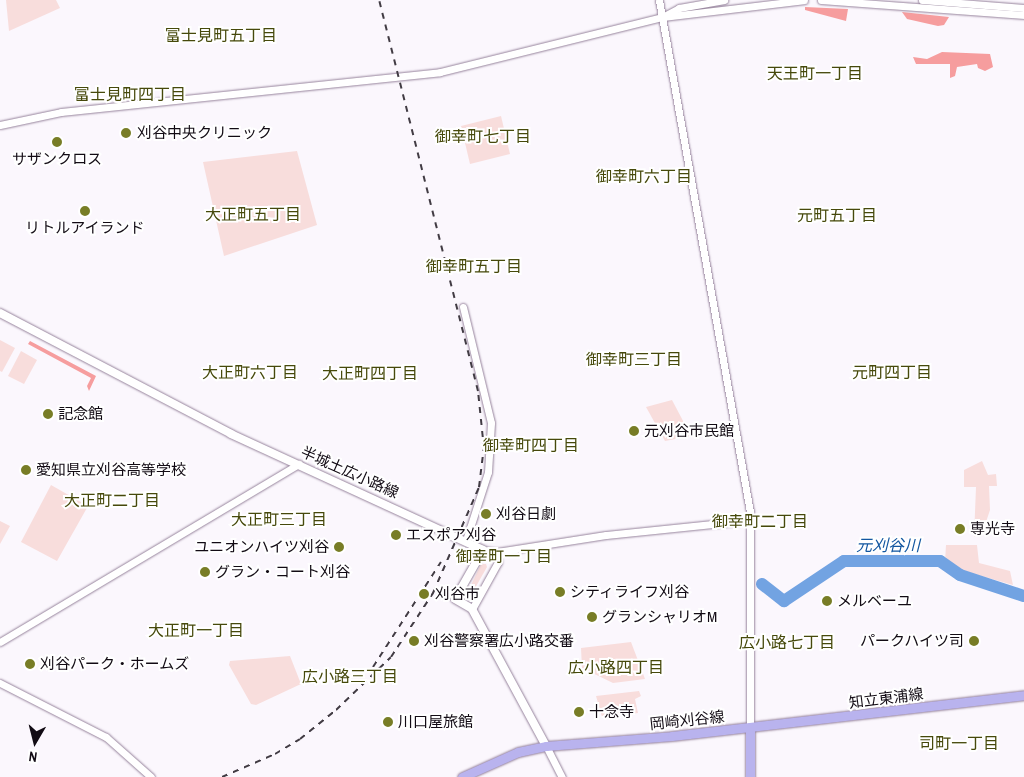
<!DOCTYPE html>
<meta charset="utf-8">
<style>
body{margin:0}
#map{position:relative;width:1024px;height:777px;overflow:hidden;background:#fbf7fd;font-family:"Archivo Narrow","Noto Sans JP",sans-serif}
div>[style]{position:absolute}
.green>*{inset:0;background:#f8dddc}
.forest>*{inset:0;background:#f69d9e}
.river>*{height:12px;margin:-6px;padding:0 6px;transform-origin:6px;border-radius:6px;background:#72a3e2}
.roads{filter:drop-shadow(0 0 1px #96839c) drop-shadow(0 0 1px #96839c)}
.tertiary>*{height:7px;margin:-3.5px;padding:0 3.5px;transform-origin:3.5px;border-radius:3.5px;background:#fff}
.secondary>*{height:8px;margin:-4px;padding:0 4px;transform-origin:4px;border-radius:4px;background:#fff}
.primary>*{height:9px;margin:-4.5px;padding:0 4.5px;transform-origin:4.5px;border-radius:4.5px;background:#b9b3ee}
.rail>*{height:2px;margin-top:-1px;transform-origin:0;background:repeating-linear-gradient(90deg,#413b43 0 6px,transparent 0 12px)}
.dots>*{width:14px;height:14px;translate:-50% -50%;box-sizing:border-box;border:2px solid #fff;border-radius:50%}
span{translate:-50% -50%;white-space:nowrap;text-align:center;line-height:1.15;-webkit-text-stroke:4px #fff;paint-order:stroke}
.poi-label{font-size:15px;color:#120b14}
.left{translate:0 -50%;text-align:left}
.right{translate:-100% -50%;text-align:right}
.street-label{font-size:15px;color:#120b14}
.neighbourhood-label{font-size:16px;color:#46490b}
.water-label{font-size:16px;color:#1256a0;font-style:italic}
.north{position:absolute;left:10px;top:717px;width:50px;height:50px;-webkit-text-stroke:4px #fff;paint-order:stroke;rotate:188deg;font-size:14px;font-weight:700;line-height:20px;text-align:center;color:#120b14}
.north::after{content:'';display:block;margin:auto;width:18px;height:22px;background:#120b14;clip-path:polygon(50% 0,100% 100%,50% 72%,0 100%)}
</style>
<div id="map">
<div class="green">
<i style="clip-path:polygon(6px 0,56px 0,60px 8px,9px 31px)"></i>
<i style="clip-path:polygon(501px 116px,510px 154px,470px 164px,461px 126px)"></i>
<i style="clip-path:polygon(297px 151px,317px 225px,224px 256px,203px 162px)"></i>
<i style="clip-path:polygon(0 340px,15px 348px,2px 372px,0 371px)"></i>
<i style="clip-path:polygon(21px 351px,37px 360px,24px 384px,8px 376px)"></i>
<i style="clip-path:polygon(672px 400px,691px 436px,665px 441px,646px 407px)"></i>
<i style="clip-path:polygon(982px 461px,988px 475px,996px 474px,997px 486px,989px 486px,990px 510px,981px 537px,974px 537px,976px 487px,964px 487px,964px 470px)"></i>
<i style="clip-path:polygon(51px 485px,88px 506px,57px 561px,21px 542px)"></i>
<i style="clip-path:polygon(0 521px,10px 526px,0 544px)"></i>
<i style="clip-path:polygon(946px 545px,977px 545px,979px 563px,1010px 571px,1013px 585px,964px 571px,945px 562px)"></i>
<i style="clip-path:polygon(481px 564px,486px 564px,487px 567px,470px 597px,465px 598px)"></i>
<i style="clip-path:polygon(631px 642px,645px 679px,613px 683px,582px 668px,581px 648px)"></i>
<i style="clip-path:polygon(290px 656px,301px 684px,256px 705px,251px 704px,229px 665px,230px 661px)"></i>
<i style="clip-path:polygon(639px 691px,641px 696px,635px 699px,638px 713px,602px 717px,596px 696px)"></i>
</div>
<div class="forest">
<i style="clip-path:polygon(805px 7px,848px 9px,846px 21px,805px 10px)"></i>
<i style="clip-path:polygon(902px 12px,949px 17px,944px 25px,938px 26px,907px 19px)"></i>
<i style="clip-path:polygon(942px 52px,990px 54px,993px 67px,985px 71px,978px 68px,977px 64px,957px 67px,955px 76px,950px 78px,950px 64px,916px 64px,913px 57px,927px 59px)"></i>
<i style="clip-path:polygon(30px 341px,96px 376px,89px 391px,87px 386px,91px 378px,28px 344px)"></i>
</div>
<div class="river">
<i style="left:762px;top:584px;width:28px;rotate:38deg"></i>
<i style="left:784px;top:601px;width:72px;rotate:-33.7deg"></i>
<i style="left:844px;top:561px;width:96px"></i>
<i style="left:940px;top:561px;width:24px;rotate:35deg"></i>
<i style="left:960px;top:575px;width:67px;rotate:18.2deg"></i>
</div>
<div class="roads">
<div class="tertiary">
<i style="left:659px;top:0;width:520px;rotate:79.92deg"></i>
<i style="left:750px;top:512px;width:215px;rotate:90deg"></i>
<i style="left:821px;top:0;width:204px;rotate:4.2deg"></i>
<i style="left:922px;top:0;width:102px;rotate:4.5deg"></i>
<i style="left:664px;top:16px;width:17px;rotate:-28deg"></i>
<i style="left:679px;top:8px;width:46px;rotate:-10.1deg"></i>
<i style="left:0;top:125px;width:62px;rotate:-12deg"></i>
<i style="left:61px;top:112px;width:381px;rotate:-6deg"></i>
<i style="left:440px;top:72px;width:229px;rotate:-13.9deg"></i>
<i style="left:662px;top:17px;width:143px;rotate:-6.8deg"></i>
<i style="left:463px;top:307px;width:119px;rotate:76.4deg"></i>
<i style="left:491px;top:423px;width:49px;rotate:93.5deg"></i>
<i style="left:488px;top:472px;width:71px;rotate:107.9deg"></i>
<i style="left:483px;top:550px;width:14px;rotate:8deg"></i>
<i style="left:497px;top:552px;width:110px;rotate:-8.9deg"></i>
<i style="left:606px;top:535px;width:146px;rotate:-5.9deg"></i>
<i style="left:472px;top:609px;width:54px;rotate:-61deg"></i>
<i style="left:498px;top:562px;width:10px;rotate:-96deg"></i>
<i style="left:0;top:642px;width:348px;rotate:-30.8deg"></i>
<i style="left:0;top:683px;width:119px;rotate:27deg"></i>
<i style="left:106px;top:737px;width:60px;rotate:41.6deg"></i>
<i style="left:546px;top:746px;width:35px;rotate:63deg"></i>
</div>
<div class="secondary">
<i style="left:0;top:313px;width:261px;rotate:27.6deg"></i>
<i style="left:231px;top:434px;width:277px;rotate:24.7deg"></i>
<i style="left:483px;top:550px;width:56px;rotate:119.7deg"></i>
<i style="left:455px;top:599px;width:20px;rotate:30deg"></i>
<i style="left:472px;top:609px;width:156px;rotate:61.6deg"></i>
</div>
<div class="primary">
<i style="left:750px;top:727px;width:50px;rotate:90deg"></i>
<i style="left:462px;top:777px;width:61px;rotate:-24.1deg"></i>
<i style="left:518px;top:752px;width:29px;rotate:-12deg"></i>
<i style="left:546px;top:746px;width:126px;rotate:-4.5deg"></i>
<i style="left:672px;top:736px;width:354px;rotate:-6.6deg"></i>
</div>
</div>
<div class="rail">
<i style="left:373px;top:667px;width:125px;rotate:-57.1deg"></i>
<i style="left:222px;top:777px;width:58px;rotate:-23.5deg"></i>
<i style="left:275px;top:754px;width:29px;rotate:-31deg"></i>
<i style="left:300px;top:739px;width:46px;rotate:-38.9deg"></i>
<i style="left:336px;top:710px;width:76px;rotate:-43.9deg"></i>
<i style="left:391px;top:657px;width:77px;rotate:-56.7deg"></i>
<i style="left:433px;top:593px;width:116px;rotate:-66.5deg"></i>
<i style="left:479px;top:487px;width:38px;rotate:-83deg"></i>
<i style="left:484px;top:449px;width:58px;rotate:-95.9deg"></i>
<i style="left:478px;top:391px;width:403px;rotate:-104.2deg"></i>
</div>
<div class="dots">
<i style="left:126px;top:133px;background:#787d26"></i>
<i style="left:57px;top:142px;background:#787d26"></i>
<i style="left:85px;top:211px;background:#787d26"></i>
<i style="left:48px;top:414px;background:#787d26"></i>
<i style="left:634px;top:431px;background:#787d26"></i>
<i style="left:26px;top:470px;background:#787d26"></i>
<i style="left:486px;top:514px;background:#787d26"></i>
<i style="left:960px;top:529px;background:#787d26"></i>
<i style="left:396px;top:535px;background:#787d26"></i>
<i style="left:339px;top:547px;background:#787d26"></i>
<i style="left:205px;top:572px;background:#787d26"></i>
<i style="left:560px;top:592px;background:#787d26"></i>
<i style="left:424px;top:594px;background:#787d26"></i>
<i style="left:827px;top:601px;background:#787d26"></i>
<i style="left:592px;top:617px;background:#787d26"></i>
<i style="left:414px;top:641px;background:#787d26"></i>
<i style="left:974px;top:641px;background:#787d26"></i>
<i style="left:30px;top:664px;background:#787d26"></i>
<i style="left:579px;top:712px;background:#787d26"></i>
<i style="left:388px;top:722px;background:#787d26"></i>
</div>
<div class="poi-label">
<span class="left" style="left:137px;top:133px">刈谷中央クリニック</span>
<span style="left:57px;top:159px">サザンクロス</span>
<span style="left:85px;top:228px">リトルアイランド</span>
<span class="left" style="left:58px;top:414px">記念館</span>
<span class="left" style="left:644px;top:431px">元刈谷市民館</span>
<span class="left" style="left:36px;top:470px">愛知県立刈谷高等学校</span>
<span class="left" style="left:496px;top:514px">刈谷日劇</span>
<span class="left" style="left:970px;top:529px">専光寺</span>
<span class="left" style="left:406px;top:535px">エスポア刈谷</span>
<span class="right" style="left:329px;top:547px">ユニオンハイツ刈谷</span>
<span class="left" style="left:215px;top:572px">グラン・コート刈谷</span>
<span class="left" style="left:570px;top:592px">シティライフ刈谷</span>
<span class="left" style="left:435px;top:594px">刈谷市</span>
<span class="left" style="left:837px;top:601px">メルベーユ</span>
<span class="left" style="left:602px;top:617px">グランシャリオM</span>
<span class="left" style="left:424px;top:641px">刈谷警察署広小路交番</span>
<span class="right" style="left:964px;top:641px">パークハイツ司</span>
<span class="left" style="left:40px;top:664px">刈谷パーク・ホームズ</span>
<span class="left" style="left:589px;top:712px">十念寺</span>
<span class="left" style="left:398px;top:722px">川口屋旅館</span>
</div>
<div class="street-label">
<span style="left:350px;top:472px;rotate:24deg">半城土広小路線</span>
<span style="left:886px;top:698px;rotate:-7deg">知立東浦線</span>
<span style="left:687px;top:720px;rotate:-6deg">岡崎刈谷線</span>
</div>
<div class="neighbourhood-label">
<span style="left:221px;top:35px">富士見町五丁目</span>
<span style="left:815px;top:73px">天王町一丁目</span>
<span style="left:130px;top:94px">富士見町四丁目</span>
<span style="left:483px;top:136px">御幸町七丁目</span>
<span style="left:644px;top:176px">御幸町六丁目</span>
<span style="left:253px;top:214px">大正町五丁目</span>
<span style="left:837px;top:215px">元町五丁目</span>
<span style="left:474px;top:266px">御幸町五丁目</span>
<span style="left:634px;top:359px">御幸町三丁目</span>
<span style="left:250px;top:372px">大正町六丁目</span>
<span style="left:892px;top:372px">元町四丁目</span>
<span style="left:370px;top:373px">大正町四丁目</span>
<span style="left:531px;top:445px">御幸町四丁目</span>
<span style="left:112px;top:500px">大正町二丁目</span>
<span style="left:279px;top:519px">大正町三丁目</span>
<span style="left:760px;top:521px">御幸町二丁目</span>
<span style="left:504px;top:556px">御幸町一丁目</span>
<span style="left:196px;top:630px">大正町一丁目</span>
<span style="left:787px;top:642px">広小路七丁目</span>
<span style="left:616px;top:667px">広小路四丁目</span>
<span style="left:350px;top:676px">広小路三丁目</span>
<span style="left:959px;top:743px">司町一丁目</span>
</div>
<div class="water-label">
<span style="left:888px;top:545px">元刈谷川</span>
</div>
<div class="north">N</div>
</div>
